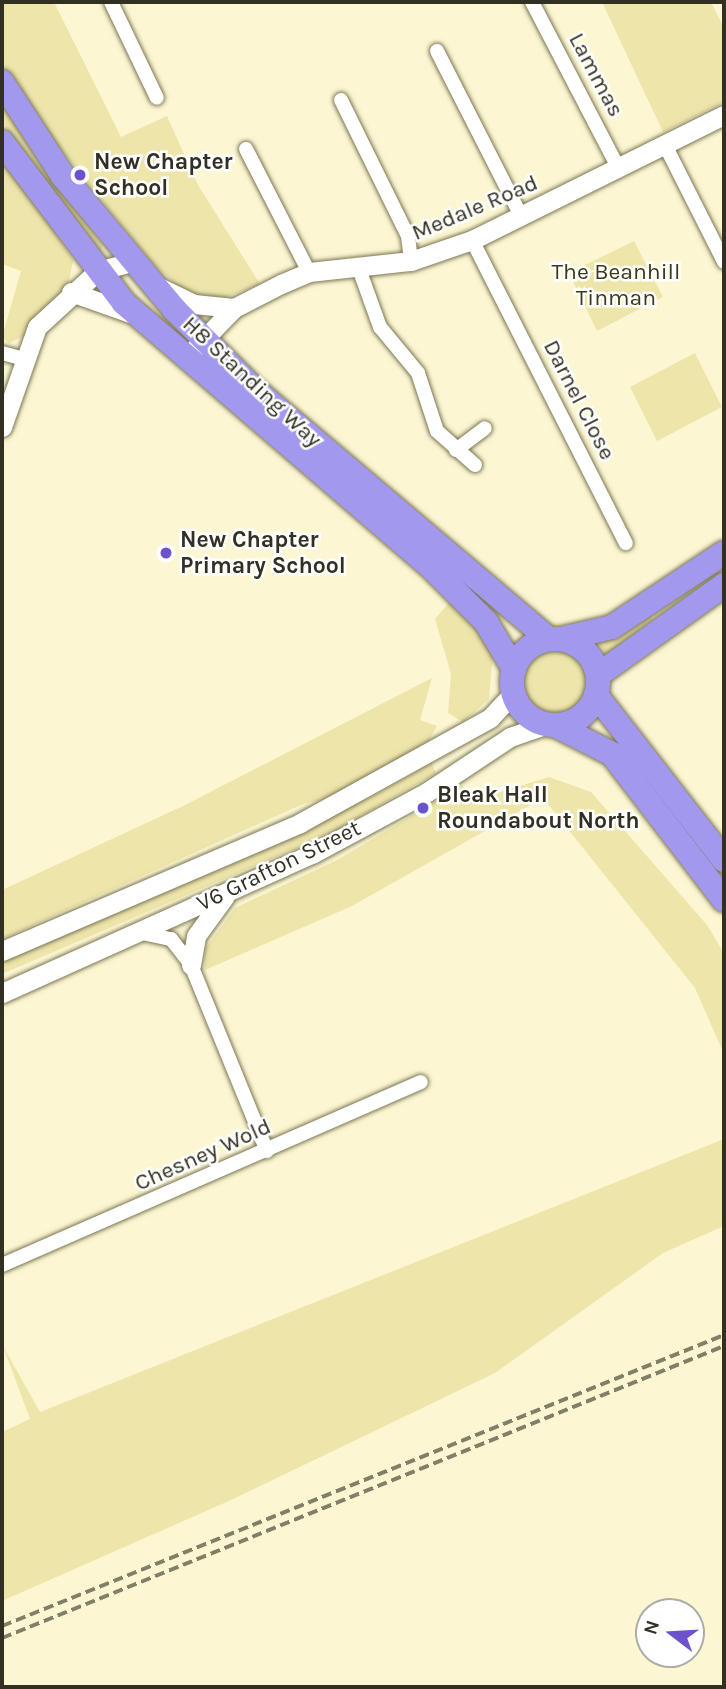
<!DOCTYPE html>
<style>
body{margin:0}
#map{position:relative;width:726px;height:1689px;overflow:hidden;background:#fcf7d2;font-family:Karla,sans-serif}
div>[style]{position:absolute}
.green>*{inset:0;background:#eee5ab}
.round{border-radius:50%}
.roads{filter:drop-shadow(0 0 2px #7b7654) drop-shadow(0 0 2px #7b7654)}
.street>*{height:14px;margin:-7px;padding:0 7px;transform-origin:7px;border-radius:7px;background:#fff}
.secondary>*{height:19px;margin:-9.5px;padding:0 9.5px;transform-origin:9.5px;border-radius:9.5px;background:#fff}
.highway>*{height:24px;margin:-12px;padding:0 12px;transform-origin:12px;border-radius:12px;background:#a299ee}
.highway>.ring{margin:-12px;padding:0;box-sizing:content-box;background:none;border:24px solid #a299ee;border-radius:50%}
.rail>*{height:3.5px;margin-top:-1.75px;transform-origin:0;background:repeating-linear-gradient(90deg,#827f67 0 10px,transparent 0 15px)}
.dots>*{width:19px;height:19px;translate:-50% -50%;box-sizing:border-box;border:4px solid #fff;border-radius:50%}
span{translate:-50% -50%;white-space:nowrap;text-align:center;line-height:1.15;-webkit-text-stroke:5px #fff;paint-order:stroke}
.street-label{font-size:23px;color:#323022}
.poi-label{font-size:23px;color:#323022;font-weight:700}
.left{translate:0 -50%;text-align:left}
.park-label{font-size:23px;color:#3d3918}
.frame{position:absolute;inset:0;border:4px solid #323022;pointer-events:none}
.north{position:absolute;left:635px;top:1598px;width:70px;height:70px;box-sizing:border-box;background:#fff;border:2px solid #adaca7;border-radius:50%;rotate:287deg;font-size:19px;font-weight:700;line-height:28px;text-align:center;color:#323022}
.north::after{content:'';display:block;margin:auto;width:24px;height:32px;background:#6c53cd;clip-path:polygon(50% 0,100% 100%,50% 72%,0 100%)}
</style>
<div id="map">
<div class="green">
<i style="clip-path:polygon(2px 2px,54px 2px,121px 137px,167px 116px,198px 185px,260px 284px,224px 298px,187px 295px,153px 263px,33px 115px,2px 64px)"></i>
<i style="clip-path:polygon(602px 2px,711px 2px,724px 28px,724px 102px,663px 132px)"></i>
<i style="clip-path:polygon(2px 100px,102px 245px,101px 254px,34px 173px,2px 121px)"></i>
<i style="clip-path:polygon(2px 150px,73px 260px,69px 282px,26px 335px,9px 343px,2px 337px,21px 271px,2px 264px)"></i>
<i style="clip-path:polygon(634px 241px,663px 297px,597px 331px,569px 273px)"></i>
<i style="clip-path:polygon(695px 353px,722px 407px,657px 441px,630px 387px)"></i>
<i style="clip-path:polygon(449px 603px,477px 623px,493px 653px,489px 699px,463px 722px,448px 713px,451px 674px,435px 619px)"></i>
<i style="clip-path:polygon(648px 613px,653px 619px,607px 656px,597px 640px)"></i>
<i class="round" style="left:518px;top:647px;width:68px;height:68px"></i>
<i style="clip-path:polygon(432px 678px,420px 720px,437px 726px,428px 742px,329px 798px,303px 804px,2px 939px,2px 890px,183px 806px)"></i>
<i style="clip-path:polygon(432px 763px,436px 773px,327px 835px,2px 974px,2px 961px,375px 795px)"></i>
<i style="clip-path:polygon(549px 777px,591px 792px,707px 925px,724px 953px,724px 1054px,695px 988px,543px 798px,352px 906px,205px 970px,205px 949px,235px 908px,337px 860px,462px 786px,481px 798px)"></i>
<i style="clip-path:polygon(724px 1139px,724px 1226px,663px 1253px,495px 1373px,231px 1500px,2px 1601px,2px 1432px,30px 1419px,3px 1346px,40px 1412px)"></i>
</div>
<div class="roads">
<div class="street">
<i style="left:111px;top:2px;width:106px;rotate:64.4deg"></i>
<i style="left:532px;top:2px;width:188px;rotate:62.5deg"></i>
<i style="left:437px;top:51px;width:187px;rotate:63deg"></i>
<i style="left:341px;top:100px;width:152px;rotate:63.8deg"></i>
<i style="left:408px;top:236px;width:25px;rotate:83deg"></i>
<i style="left:665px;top:145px;width:131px;rotate:63.2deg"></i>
<i style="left:246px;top:149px;width:138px;rotate:62.9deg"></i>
<i style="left:472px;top:240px;width:340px;rotate:63.1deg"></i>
<i style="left:358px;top:266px;width:65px;rotate:70.2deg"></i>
<i style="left:380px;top:327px;width:60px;rotate:50.4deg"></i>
<i style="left:418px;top:373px;width:61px;rotate:71.9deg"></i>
<i style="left:437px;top:431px;width:51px;rotate:41.8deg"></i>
<i style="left:2px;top:353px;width:23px;rotate:15deg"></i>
<i style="left:456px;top:450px;width:36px;rotate:-37deg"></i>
<i style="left:142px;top:933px;width:30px;rotate:12deg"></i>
<i style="left:171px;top:939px;width:33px;rotate:52deg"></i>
<i style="left:191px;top:965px;width:201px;rotate:67.8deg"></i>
<i style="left:2px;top:1265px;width:457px;rotate:-23.6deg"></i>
</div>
<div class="secondary">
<i style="left:159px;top:287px;width:39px;rotate:26deg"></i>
<i style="left:194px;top:304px;width:40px;rotate:5.7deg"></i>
<i style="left:71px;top:292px;width:66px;rotate:19.5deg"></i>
<i style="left:196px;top:347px;width:54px;rotate:-45.7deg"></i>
<i style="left:234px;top:308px;width:53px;rotate:-27.1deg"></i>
<i style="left:281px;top:284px;width:30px;rotate:-23deg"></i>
<i style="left:309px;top:272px;width:103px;rotate:-6.2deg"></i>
<i style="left:411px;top:261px;width:65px;rotate:-19deg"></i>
<i style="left:472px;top:240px;width:281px;rotate:-26.4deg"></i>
<i style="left:2px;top:427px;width:106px;rotate:-70.7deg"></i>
<i style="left:37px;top:327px;width:83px;rotate:-42.6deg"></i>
<i style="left:98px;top:271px;width:35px;rotate:-15deg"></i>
<i style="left:2px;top:951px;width:324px;rotate:-23.2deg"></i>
<i style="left:300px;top:823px;width:217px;rotate:-28.9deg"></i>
<i style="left:490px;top:718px;width:34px;rotate:-47deg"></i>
<i style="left:191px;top:965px;width:29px;rotate:-80deg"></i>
<i style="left:196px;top:936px;width:49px;rotate:-54.1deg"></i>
<i style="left:2px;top:993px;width:340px;rotate:-24.2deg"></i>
<i style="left:312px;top:854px;width:131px;rotate:-28.3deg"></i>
<i style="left:427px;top:792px;width:100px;rotate:-33.5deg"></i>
<i style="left:510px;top:737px;width:39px;rotate:-19deg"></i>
</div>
<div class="highway">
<i style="left:2px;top:82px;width:112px;rotate:57deg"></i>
<i style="left:63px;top:176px;width:175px;rotate:50.1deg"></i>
<i style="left:175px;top:310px;width:112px;rotate:45deg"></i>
<i style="left:254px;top:389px;width:387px;rotate:40.3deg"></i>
<i style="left:2px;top:142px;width:202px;rotate:52.8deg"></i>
<i style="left:124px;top:303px;width:409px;rotate:40.7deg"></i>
<i style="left:434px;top:570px;width:74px;rotate:45deg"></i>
<i style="left:486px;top:622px;width:55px;rotate:59.2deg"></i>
<i style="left:561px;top:639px;width:52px;rotate:-13.2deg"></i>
<i style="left:612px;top:627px;width:134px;rotate:-33.5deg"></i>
<i class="ring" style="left:512px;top:639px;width:62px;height:62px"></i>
<i style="left:598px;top:675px;width:155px;rotate:-35.5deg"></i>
<i style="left:596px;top:695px;width:209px;rotate:52.2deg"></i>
<i style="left:555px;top:725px;width:64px;rotate:27deg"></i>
<i style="left:612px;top:754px;width:184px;rotate:52.5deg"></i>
</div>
</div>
<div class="rail">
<i style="left:2px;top:1626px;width:778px;rotate:-21.95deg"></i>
<i style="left:2px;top:1638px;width:779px;rotate:-22.02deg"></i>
</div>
<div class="dots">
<i style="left:80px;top:175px;background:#6c53cd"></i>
<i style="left:166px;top:553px;background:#6c53cd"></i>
<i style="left:423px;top:808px;background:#6c53cd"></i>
</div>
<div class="street-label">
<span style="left:596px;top:75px;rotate:62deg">Lammas</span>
<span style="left:475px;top:208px;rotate:-23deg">Medale Road</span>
<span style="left:252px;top:382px;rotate:43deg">H8 Standing Way</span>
<span style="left:579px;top:400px;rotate:63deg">Darnel Close</span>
<span style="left:279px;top:866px;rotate:-26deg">V6 Grafton Street</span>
<span style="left:203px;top:1155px;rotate:-24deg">Chesney Wold</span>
</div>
<div class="poi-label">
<span class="left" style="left:94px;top:175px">New Chapter<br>School</span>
<span class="left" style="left:180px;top:553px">New Chapter<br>Primary School</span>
<span class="left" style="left:437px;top:808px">Bleak Hall<br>Roundabout North</span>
</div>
<div class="park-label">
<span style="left:616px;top:285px">The Beanhill<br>Tinman</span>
</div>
<div class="frame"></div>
<div class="north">N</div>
</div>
